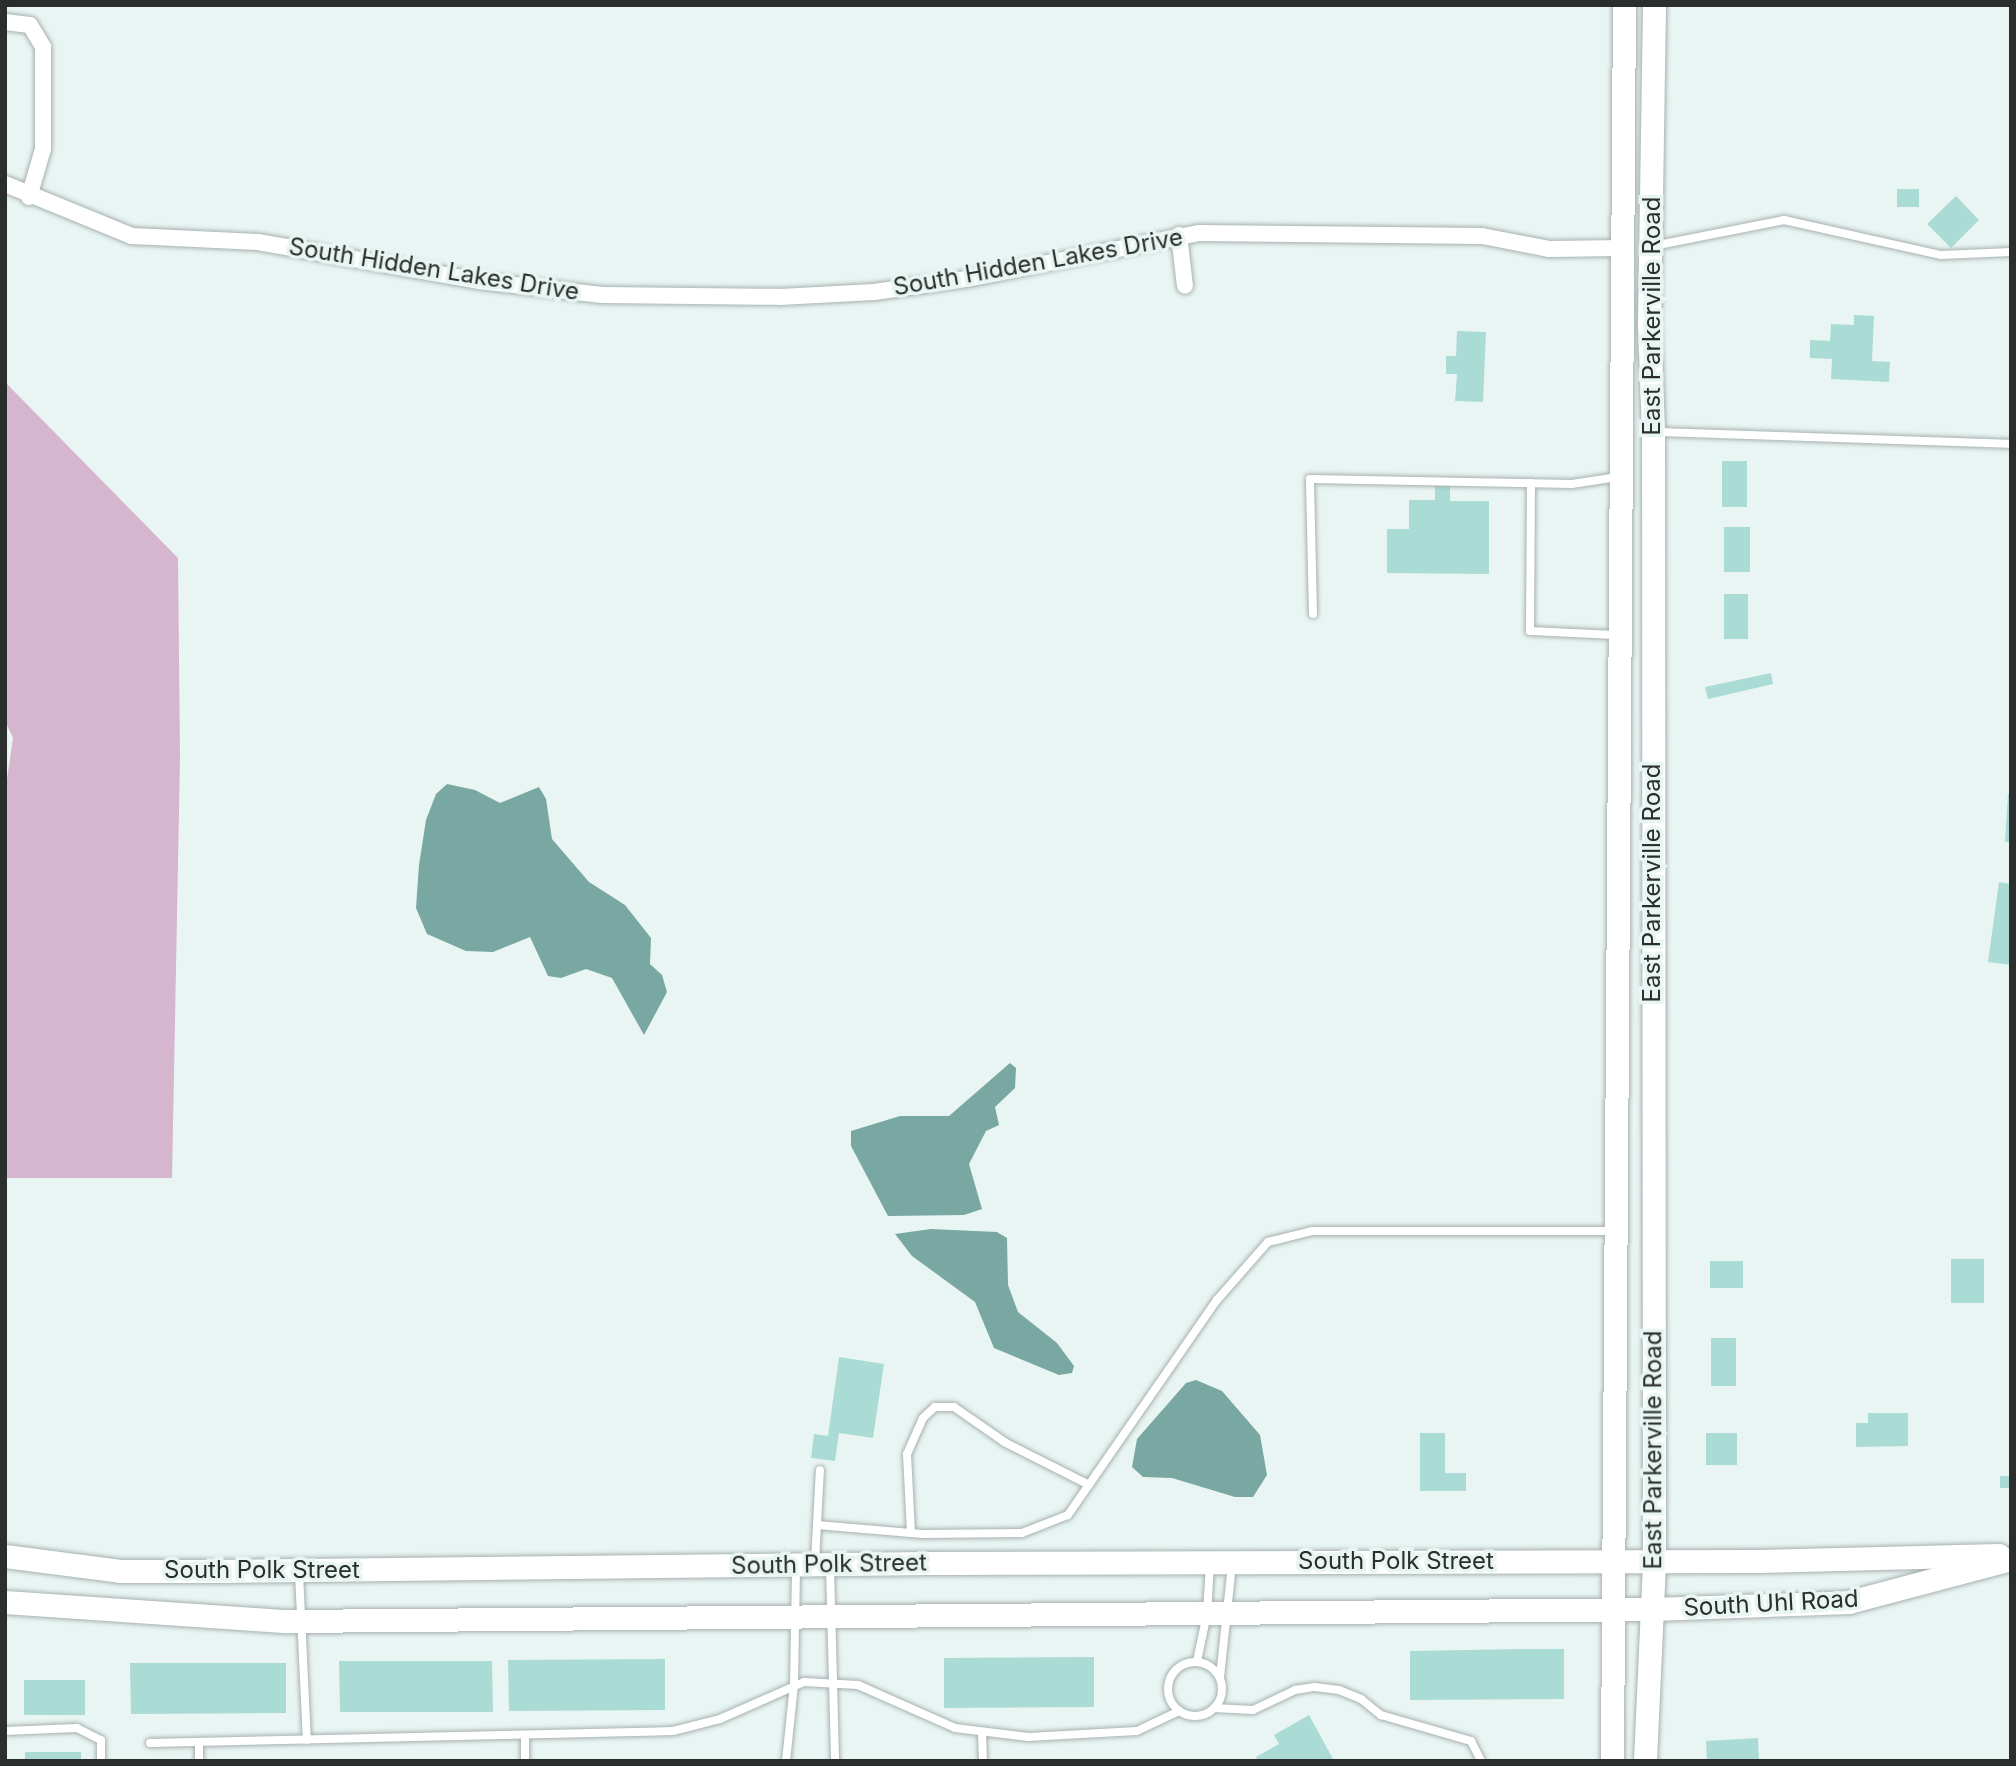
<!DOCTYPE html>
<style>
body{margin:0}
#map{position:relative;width:2016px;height:1766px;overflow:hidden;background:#e9f5f3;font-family:Inter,sans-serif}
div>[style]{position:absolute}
.forest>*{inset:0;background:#d6b5ce}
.water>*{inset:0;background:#79a7a2}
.building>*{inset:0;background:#abdbd5}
.roads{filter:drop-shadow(0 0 2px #a6b1b0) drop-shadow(0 0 2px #a6b1b0)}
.lane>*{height:8px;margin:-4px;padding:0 4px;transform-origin:4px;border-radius:4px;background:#fff}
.lane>.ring{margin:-4px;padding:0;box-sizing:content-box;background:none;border:8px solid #fff;border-radius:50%}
.street>*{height:16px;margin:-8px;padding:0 8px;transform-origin:8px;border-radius:8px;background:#fff}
.secondary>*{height:23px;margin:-11.5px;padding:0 11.5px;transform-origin:11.5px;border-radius:11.5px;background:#fff}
span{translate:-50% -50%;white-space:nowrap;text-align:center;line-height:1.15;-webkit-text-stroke:7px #e9f5f3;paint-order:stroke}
.street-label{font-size:24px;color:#2a2e2d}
.frame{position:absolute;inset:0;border:7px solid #2a2e2d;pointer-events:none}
</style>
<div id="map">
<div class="forest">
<i style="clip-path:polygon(5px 382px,178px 558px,180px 758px,172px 1178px,5px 1178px,5px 793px,13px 738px,5px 721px)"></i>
</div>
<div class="water">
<i style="clip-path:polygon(447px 784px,475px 790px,500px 803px,539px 787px,546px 799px,552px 839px,589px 882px,625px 905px,651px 938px,650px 964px,662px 975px,667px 992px,644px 1035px,612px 978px,586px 969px,561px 978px,548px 976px,530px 937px,493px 952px,466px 951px,427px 934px,416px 908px,419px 865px,426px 820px,436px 794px)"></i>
<i style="clip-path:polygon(1010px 1063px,1016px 1068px,1015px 1088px,995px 1107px,999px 1125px,986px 1131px,969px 1164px,982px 1209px,964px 1215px,888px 1216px,851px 1146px,851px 1131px,900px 1116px,949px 1116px)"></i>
<i style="clip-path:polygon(931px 1229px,997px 1232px,1007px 1238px,1008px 1285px,1018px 1312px,1057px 1343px,1074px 1366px,1072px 1373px,1059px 1375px,994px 1348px,975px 1302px,912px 1256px,895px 1234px)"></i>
<i style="clip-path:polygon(1196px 1380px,1222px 1391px,1260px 1435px,1267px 1475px,1253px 1497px,1235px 1497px,1172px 1478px,1143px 1477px,1132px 1467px,1137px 1439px,1186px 1383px)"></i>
</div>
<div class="building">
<i style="clip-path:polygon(1897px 189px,1919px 189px,1919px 207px,1897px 207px)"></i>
<i style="clip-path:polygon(1956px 196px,1979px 220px,1951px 248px,1927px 224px)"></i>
<i style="clip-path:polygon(1854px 315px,1874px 316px,1872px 361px,1890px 362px,1889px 382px,1831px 379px,1832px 359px,1810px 358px,1810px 340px,1830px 341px,1831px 324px,1854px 325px)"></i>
<i style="clip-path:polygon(1457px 331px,1486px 332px,1483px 402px,1455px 401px,1457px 374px,1446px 374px,1446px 356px,1456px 356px)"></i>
<i style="clip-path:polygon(1722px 461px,1747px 461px,1747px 507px,1722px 507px)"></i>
<i style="clip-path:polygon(1435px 483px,1450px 483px,1450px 501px,1489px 501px,1489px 574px,1387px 573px,1387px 529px,1409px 529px,1409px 500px,1435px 500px)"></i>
<i style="clip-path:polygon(1724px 527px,1750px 527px,1750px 572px,1724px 572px)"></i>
<i style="clip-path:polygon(1724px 594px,1748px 594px,1748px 639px,1724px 639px)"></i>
<i style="clip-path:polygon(1771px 673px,1773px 684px,1708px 699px,1705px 687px)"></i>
<i style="clip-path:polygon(2008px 794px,2011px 794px,2011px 842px,2005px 842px)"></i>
<i style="clip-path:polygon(1999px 882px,2011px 884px,2011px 965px,1988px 962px)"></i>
<i style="clip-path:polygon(1951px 1259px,1984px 1259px,1984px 1303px,1951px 1303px)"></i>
<i style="clip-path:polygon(1710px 1261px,1743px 1261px,1743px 1288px,1710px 1288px)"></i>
<i style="clip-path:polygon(1711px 1338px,1736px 1338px,1736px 1386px,1711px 1386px)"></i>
<i style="clip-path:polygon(839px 1357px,884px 1364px,873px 1438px,839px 1433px,835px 1461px,811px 1458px,814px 1434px,828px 1436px)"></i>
<i style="clip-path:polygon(1868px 1413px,1908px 1413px,1908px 1446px,1856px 1447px,1856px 1423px,1868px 1423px)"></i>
<i style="clip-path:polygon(1420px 1433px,1445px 1433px,1445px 1473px,1466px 1473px,1466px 1491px,1420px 1491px)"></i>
<i style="clip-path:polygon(1706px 1433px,1737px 1433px,1737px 1465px,1706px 1465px)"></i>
<i style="clip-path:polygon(2000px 1476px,2011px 1476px,2011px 1488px,2000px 1488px)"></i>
<i style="clip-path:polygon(1523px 1649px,1564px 1649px,1564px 1699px,1410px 1700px,1410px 1651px)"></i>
<i style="clip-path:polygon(1094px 1657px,1094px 1707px,944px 1708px,944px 1658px)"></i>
<i style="clip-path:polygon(665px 1659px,665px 1710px,509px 1711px,508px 1660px)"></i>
<i style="clip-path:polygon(339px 1661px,492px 1661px,493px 1712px,340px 1712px)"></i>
<i style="clip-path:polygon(130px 1663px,286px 1663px,286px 1713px,131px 1714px)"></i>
<i style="clip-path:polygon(24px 1680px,85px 1680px,85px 1715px,24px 1715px)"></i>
<i style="clip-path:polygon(1309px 1715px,1333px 1759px,1258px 1761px,1256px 1757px,1279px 1744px,1274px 1735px)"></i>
<i style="clip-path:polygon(1758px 1738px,1759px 1761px,1707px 1761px,1706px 1741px)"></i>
<i style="clip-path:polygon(25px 1752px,81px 1752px,81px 1761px,25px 1761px)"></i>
</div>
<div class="roads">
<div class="lane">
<i style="left:1653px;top:246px;width:134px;rotate:-11.2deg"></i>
<i style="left:1784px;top:220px;width:161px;rotate:12.6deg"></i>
<i style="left:1941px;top:255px;width:70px;rotate:-2.5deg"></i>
<i style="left:1656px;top:432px;width:355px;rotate:1.9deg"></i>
<i style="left:1531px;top:483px;width:148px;rotate:90.4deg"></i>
<i style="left:1530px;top:631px;width:86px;rotate:2.7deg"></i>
<i style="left:1313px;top:614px;width:135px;rotate:-91.3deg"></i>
<i style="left:1310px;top:479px;width:262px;rotate:1.1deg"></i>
<i style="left:1572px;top:484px;width:46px;rotate:-8.8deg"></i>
<i style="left:817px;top:1525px;width:106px;rotate:4.9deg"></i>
<i style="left:923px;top:1534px;width:99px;rotate:-0.6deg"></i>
<i style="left:1022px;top:1533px;width:49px;rotate:-21.4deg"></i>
<i style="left:1068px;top:1515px;width:262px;rotate:-55.3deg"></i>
<i style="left:1217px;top:1300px;width:77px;rotate:-48.7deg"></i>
<i style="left:1268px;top:1242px;width:45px;rotate:-14deg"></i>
<i style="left:1312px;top:1231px;width:300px"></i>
<i style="left:911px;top:1533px;width:79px;rotate:-92.9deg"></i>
<i style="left:907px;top:1454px;width:39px;rotate:-66deg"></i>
<i style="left:923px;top:1418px;width:16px;rotate:-43deg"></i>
<i style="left:935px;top:1407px;width:19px"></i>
<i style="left:954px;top:1407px;width:63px;rotate:34.7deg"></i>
<i style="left:1006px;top:1443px;width:93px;rotate:26.8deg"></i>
<i style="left:815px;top:1561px;width:91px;rotate:-86.9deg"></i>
<i style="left:830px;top:1567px;width:194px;rotate:88.5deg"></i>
<i style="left:299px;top:1573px;width:167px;rotate:87.3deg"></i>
<i style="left:1197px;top:1661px;width:48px;rotate:-78deg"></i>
<i style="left:1207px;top:1614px;width:50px;rotate:-86.6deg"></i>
<i class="ring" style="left:1168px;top:1662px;width:46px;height:46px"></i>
<i style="left:1220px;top:1677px;width:113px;rotate:-83.9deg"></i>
<i style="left:1214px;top:1708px;width:39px;rotate:3deg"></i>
<i style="left:1253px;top:1710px;width:47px;rotate:-25.5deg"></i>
<i style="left:1295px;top:1690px;width:20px;rotate:-9deg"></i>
<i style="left:1315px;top:1687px;width:24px;rotate:7deg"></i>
<i style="left:1339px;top:1690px;width:24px;rotate:22deg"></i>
<i style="left:1361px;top:1699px;width:26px;rotate:39deg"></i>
<i style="left:1381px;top:1715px;width:94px;rotate:16.1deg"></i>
<i style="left:1471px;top:1741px;width:22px;rotate:63deg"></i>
<i style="left:5px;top:1731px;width:72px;rotate:-2.4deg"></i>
<i style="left:77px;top:1728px;width:27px;rotate:27deg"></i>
<i style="left:101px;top:1740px;width:21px;rotate:90deg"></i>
<i style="left:982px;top:1732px;width:29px;rotate:88deg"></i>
<i style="left:150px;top:1743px;width:523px;rotate:-1.31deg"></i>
<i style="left:673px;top:1731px;width:49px;rotate:-14.3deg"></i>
<i style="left:720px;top:1719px;width:92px;rotate:-23.8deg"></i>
<i style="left:804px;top:1682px;width:54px;rotate:3.2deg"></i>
<i style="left:858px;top:1685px;width:106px;rotate:23.9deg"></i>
<i style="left:955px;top:1728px;width:74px;rotate:7deg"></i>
<i style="left:1028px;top:1737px;width:109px;rotate:-3.2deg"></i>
<i style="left:1137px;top:1731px;width:47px;rotate:-25.5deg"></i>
<i style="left:199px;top:1761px;width:19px;rotate:-90deg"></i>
<i style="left:525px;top:1761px;width:26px;rotate:-90deg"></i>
<i style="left:786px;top:1761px;width:76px;rotate:-84deg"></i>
<i style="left:794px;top:1685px;width:118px;rotate:-89deg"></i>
</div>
<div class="street">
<i style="left:5px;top:22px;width:25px;rotate:7deg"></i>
<i style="left:30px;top:25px;width:26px;rotate:59deg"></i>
<i style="left:43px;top:47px;width:102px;rotate:90deg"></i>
<i style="left:43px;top:149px;width:50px;rotate:106.3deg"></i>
<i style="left:5px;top:184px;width:137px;rotate:22.3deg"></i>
<i style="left:132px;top:236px;width:126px;rotate:2.7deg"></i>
<i style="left:258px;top:242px;width:224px;rotate:10deg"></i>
<i style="left:479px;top:281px;width:124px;rotate:6.5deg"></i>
<i style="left:602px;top:295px;width:178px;rotate:0.6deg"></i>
<i style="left:780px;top:297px;width:94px;rotate:-3deg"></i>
<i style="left:874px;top:292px;width:94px;rotate:-8deg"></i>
<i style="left:967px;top:279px;width:237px;rotate:-11.2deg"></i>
<i style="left:1199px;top:233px;width:283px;rotate:0.6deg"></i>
<i style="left:1482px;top:236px;width:68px;rotate:11deg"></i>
<i style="left:1549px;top:249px;width:73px;rotate:-0.8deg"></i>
<i style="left:1179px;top:235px;width:51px;rotate:83.3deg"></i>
</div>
<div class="secondary">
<i style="left:5px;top:1556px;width:116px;rotate:7.4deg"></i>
<i style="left:120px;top:1571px;width:93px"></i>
<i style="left:213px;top:1571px;width:717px;rotate:-0.64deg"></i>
<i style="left:930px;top:1563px;width:828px;rotate:-0.14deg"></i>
<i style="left:1758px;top:1561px;width:241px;rotate:-1.4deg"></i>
<i style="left:5px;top:1602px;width:282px;rotate:3.9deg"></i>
<i style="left:286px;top:1621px;width:1366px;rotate:-0.5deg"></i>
<i style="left:1652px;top:1609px;width:197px;rotate:-2deg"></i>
<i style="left:1849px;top:1602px;width:168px;rotate:-14.9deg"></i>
<i style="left:1612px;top:1761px;width:1756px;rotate:-89.61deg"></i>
<i style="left:1645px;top:1761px;width:200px;rotate:-87.4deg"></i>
<i style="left:1654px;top:1561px;width:1129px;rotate:-90.05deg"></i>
<i style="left:1653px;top:432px;width:107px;rotate:-92.1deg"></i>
<i style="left:1649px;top:325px;width:320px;rotate:-89.1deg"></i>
</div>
</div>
<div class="street-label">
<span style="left:1038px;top:262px;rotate:-10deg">South Hidden Lakes Drive</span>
<span style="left:434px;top:269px;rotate:9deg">South Hidden Lakes Drive</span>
<span style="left:1652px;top:316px;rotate:-90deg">East Parkerville Road</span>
<span style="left:1652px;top:883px;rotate:-90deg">East Parkerville Road</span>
<span style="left:1653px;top:1450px;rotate:-90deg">East Parkerville Road</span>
<span style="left:1396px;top:1561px">South Polk Street</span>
<span style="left:829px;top:1564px;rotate:-1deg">South Polk Street</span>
<span style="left:262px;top:1570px">South Polk Street</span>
<span style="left:1771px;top:1603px;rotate:-3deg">South Uhl Road</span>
</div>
<div class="frame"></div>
</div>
